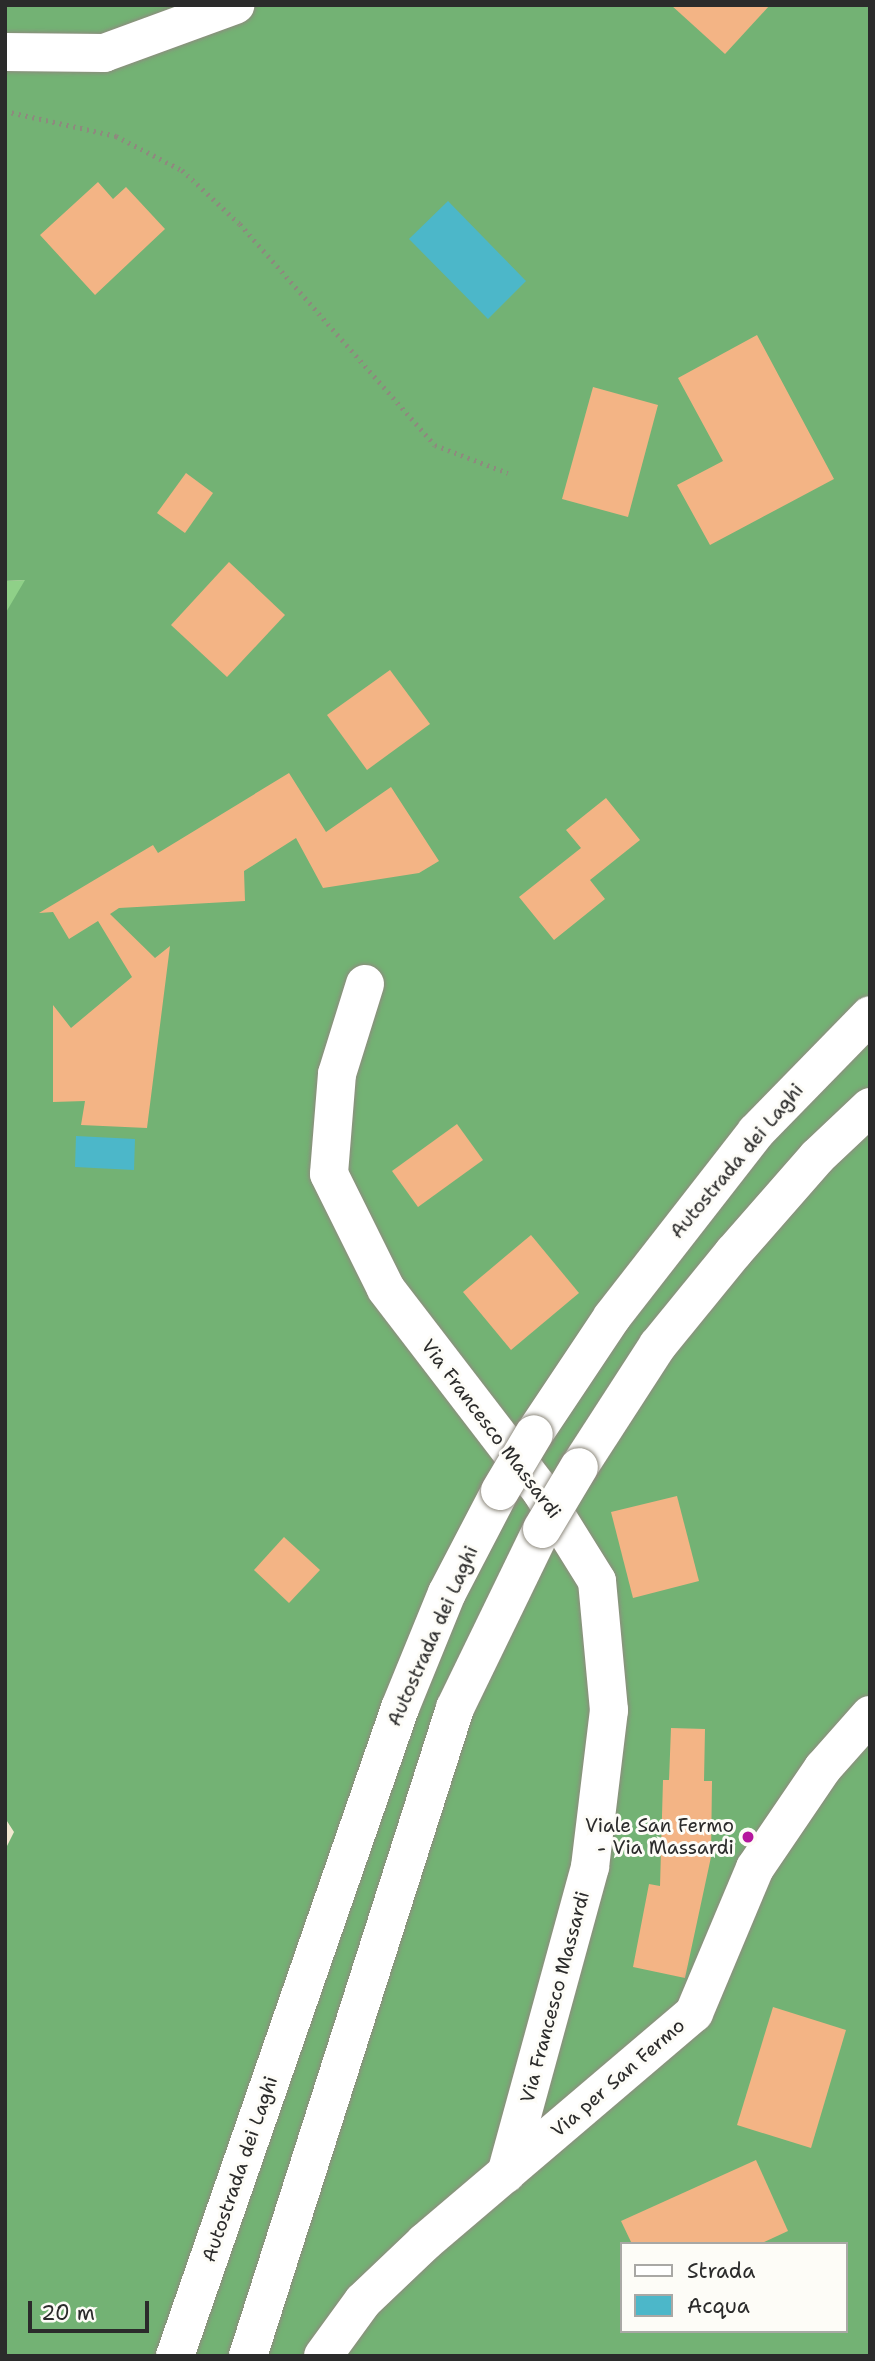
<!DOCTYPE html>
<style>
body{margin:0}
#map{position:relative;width:875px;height:2361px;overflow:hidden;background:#f2e8d0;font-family:"Shantell Sans",sans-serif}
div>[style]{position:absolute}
.green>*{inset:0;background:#8fd088}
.forest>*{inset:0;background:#73b274}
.water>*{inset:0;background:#4cb7c9}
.building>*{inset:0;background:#f3b485}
.path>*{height:4.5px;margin-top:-2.25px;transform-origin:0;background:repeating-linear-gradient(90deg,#8e8a7e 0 2px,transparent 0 7px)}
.roads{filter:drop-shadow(0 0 2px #8e8a7e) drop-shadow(0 0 2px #8e8a7e)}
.street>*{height:38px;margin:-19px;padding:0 19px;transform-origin:19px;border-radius:19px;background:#fff}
.secondary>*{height:38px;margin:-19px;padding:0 19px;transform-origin:19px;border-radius:19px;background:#fff}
.highway>*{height:38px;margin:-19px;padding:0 19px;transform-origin:19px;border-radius:19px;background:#fff}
.bridges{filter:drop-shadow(0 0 2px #8e8a7e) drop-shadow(0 0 2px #8e8a7e)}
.highway-bridge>*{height:38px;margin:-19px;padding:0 19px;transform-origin:19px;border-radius:19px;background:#fff}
.dots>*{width:19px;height:19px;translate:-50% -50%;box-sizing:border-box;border:4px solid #fdfcf7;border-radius:50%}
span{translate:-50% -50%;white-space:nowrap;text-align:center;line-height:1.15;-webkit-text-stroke:6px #fdfcf7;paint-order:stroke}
.street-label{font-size:19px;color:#2b2b2b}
.poi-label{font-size:19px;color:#2b2b2b}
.right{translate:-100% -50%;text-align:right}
.frame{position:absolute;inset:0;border:7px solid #2b2b2b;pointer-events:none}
.legend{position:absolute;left:620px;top:2242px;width:228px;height:91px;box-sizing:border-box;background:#fdfcf7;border:2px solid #a9a8a5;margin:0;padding:9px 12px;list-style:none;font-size:21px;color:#2b2b2b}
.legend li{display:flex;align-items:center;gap:14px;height:35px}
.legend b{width:35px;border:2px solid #a9a8a5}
.scale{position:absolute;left:28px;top:2301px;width:121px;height:32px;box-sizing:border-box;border:4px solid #2b2b2b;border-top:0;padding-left:9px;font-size:21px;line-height:24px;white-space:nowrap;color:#2b2b2b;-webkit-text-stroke:5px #fdfcf7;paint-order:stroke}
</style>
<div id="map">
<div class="green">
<i style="clip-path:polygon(26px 580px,8px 613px,5px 614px,5px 581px)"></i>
</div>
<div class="forest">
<i style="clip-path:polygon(evenodd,5px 5px,870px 5px,870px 2356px,5px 2356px,5px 1850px,14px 1832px,5px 1818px,5px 614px,25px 580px,5px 581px,5px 5px,621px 2244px,845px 2244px,845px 2331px,621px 2331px,621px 2244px)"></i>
</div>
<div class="water">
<i style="clip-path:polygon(448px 201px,526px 281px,488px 319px,409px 239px)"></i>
<i style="clip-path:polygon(76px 1136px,135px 1139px,134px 1170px,75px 1167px)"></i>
</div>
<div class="building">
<i style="clip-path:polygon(671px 5px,770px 5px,725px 54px)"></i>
<i style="clip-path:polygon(98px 182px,113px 199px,126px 187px,165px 229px,95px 295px,40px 235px)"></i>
<i style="clip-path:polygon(757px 335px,834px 479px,710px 545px,677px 485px,723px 461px,678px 378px)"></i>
<i style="clip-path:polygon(593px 387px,658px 405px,628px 517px,562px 499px)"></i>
<i style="clip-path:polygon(186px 473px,213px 493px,185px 533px,157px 513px)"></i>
<i style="clip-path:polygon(229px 562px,285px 615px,227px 677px,171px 625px)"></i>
<i style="clip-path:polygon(390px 670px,430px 724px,367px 770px,327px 715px)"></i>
<i style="clip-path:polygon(289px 773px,326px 832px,391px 787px,439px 861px,419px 873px,323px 888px,296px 838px,244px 871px,245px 901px,119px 908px,110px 914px,155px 958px,170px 946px,147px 1128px,81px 1125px,85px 1101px,53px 1102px,53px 1005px,71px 1028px,132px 977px,98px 921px,69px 939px,53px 912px,39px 913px,153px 845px,158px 853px)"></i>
<i style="clip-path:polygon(606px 798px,640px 840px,590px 880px,605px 899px,554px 940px,519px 897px,581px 848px,566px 830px)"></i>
<i style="clip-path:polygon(457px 1124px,483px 1160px,418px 1207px,392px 1171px)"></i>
<i style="clip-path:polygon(531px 1235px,579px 1293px,511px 1350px,463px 1292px)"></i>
<i style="clip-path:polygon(677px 1496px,699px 1581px,633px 1598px,611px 1512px)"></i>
<i style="clip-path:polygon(284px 1537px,320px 1570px,289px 1603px,254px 1570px)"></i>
<i style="clip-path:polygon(671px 1728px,705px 1729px,704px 1781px,712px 1781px,711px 1857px,685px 1978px,633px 1967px,649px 1884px,660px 1886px,663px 1780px,669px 1780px)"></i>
<i style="clip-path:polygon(773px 2007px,846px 2030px,811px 2148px,737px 2125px)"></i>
<i style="clip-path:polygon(756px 2160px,788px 2231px,760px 2244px,632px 2244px,621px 2221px)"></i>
</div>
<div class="path">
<i style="left:5px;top:111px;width:114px;rotate:12.7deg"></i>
<i style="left:116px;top:136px;width:74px;rotate:27.3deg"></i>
<i style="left:182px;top:170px;width:79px;rotate:43deg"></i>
<i style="left:240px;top:224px;width:295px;rotate:48.6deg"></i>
<i style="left:435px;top:445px;width:78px;rotate:21deg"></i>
</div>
<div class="roads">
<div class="street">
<i style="left:5px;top:52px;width:99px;rotate:0.6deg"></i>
<i style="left:104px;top:53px;width:140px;rotate:-20.1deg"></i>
<i style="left:365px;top:984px;width:94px;rotate:107.3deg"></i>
<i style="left:337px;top:1074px;width:100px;rotate:94.6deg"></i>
<i style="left:329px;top:1174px;width:128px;rotate:63.6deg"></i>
<i style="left:386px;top:1289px;width:255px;rotate:52.5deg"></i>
<i style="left:541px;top:1491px;width:106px;rotate:58.1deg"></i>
<i style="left:597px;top:1581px;width:130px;rotate:84.7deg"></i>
<i style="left:609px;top:1710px;width:158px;rotate:96.9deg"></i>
<i style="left:590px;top:1867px;width:318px;rotate:105.3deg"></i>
</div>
<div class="secondary">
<i style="left:323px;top:2356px;width:68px;rotate:-54deg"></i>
<i style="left:363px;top:2301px;width:86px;rotate:-43.6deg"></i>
<i style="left:425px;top:2242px;width:353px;rotate:-40.4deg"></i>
<i style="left:694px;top:2013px;width:157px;rotate:-67.2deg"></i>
<i style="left:755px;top:1868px;width:121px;rotate:-55.8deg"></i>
<i style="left:823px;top:1768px;width:71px;rotate:-48.4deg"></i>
</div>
<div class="highway">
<i style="left:534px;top:1434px;width:141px;rotate:-56.3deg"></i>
<i style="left:612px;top:1317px;width:234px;rotate:-52.1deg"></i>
<i style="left:756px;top:1132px;width:163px;rotate:-45.7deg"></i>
<i style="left:579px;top:1467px;width:145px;rotate:-57.1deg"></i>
<i style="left:658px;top:1345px;width:119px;rotate:-50.8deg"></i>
<i style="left:733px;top:1253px;width:128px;rotate:-48.8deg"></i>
<i style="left:817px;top:1157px;width:73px;rotate:-43.3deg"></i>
<i style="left:175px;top:2356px;width:686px;rotate:-70.85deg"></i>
<i style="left:400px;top:1708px;width:124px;rotate:-67.8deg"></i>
<i style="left:447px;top:1593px;width:115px;rotate:-62.5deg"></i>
<i style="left:248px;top:2356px;width:680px;rotate:-72.28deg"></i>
<i style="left:455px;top:1708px;width:199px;rotate:-64.1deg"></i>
</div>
</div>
<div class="bridges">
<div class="highway-bridge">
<i style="left:500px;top:1491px;width:66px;rotate:-59.2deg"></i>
<i style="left:542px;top:1529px;width:72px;rotate:-59.2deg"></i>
</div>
</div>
<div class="dots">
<i style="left:748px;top:1837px;background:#b5179e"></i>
</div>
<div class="street-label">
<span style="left:737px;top:1161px;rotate:-50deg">Autostrada dei Laghi</span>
<span style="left:491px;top:1429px;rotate:53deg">Via Francesco Massardi</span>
<span style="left:433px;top:1636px;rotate:-66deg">Autostrada dei Laghi</span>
<span style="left:555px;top:1997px;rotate:-75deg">Via Francesco Massardi</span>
<span style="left:618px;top:2078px;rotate:-41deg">Via per San Fermo</span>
<span style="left:240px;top:2169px;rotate:-71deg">Autostrada dei Laghi</span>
</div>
<div class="poi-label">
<span class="right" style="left:734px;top:1837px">Viale San Fermo<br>- Via Massardi</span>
</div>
<div class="frame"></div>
<ul class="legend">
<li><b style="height:9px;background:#fff"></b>Strada</li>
<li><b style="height:19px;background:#4cb7c9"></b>Acqua</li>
</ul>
<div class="scale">20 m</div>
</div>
